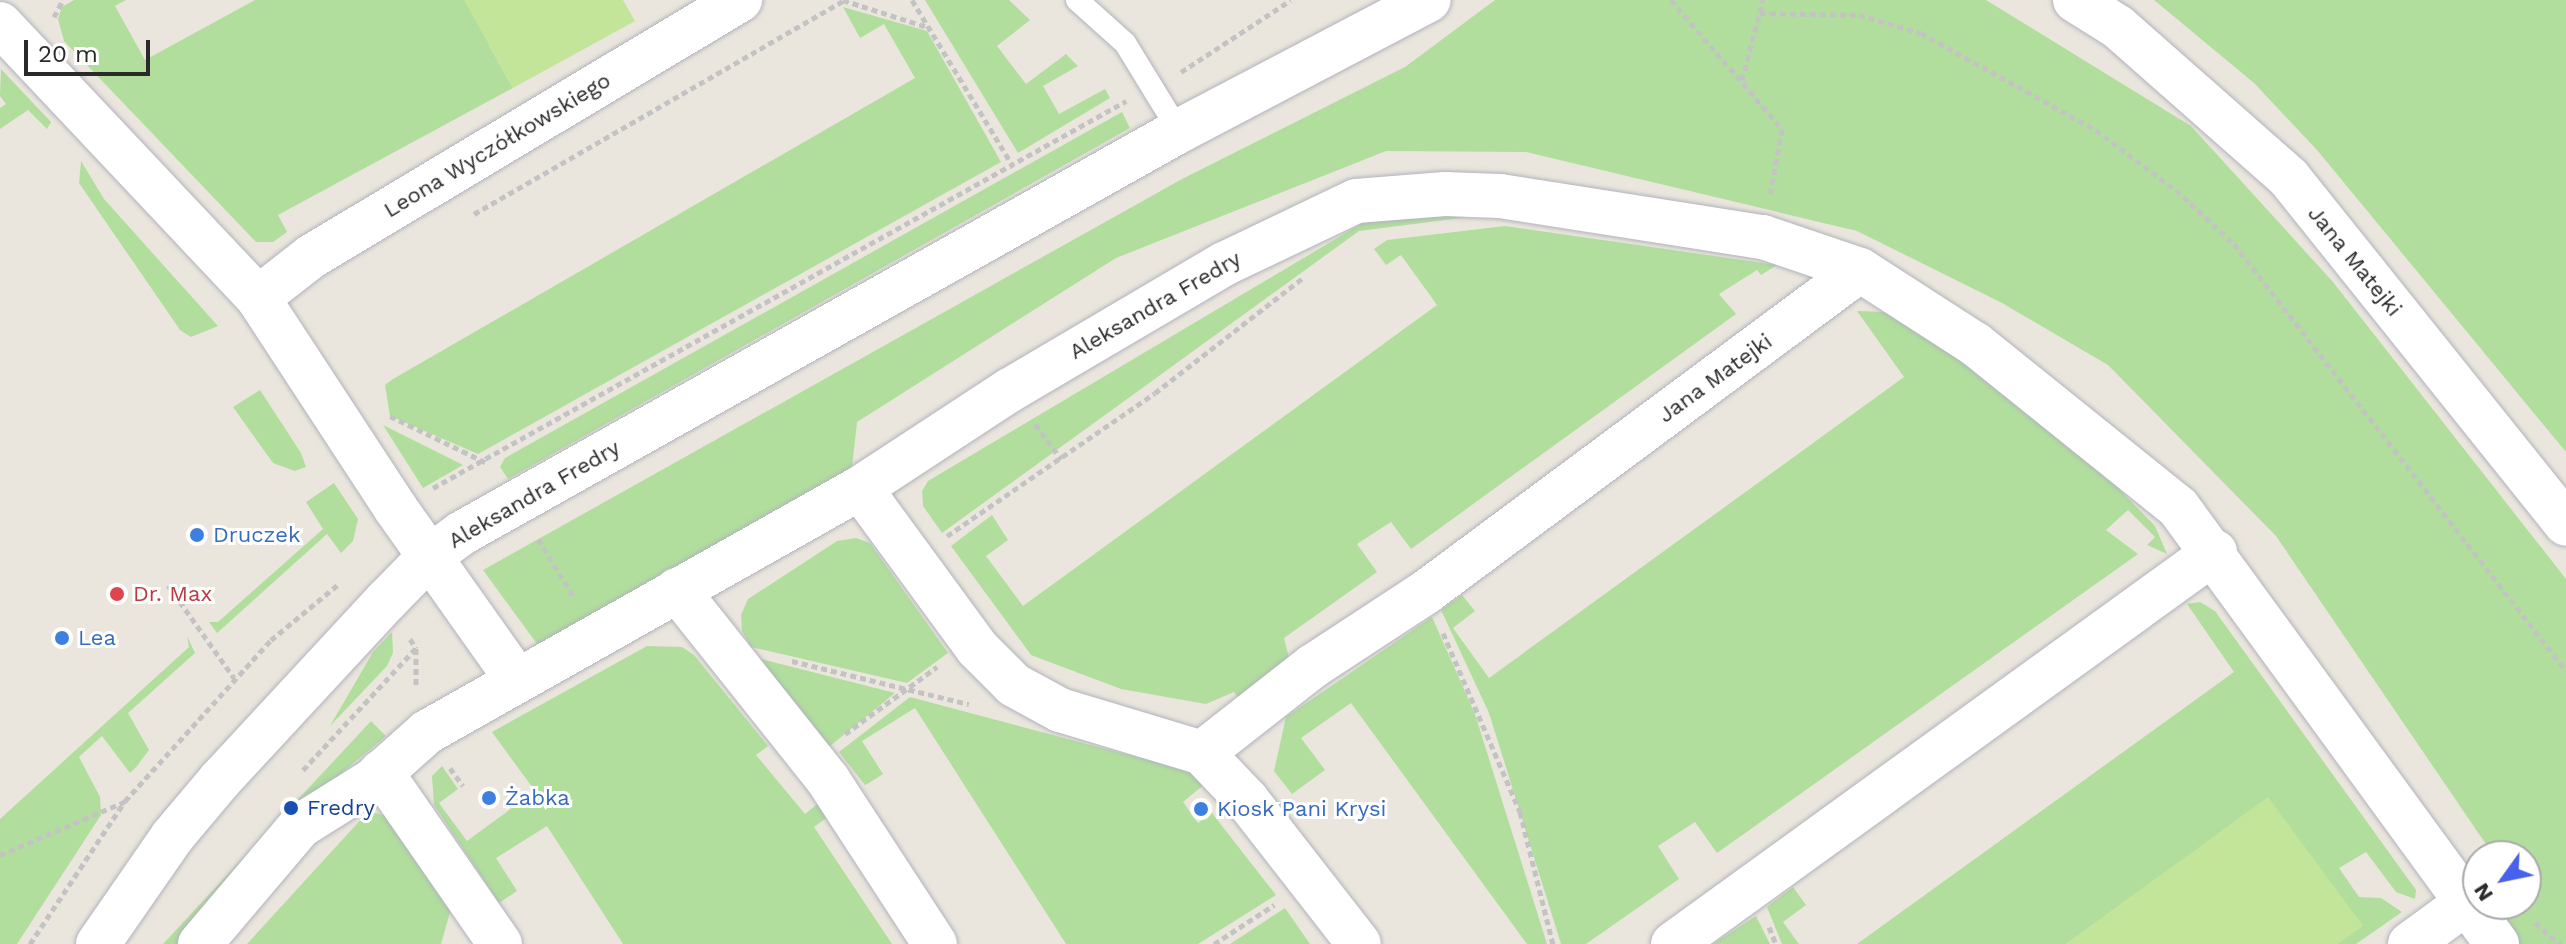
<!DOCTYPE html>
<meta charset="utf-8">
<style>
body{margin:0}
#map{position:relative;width:2566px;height:944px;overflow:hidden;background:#ebe6dd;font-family:"Work Sans",sans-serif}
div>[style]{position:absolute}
.green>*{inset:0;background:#b1de9d}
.pitch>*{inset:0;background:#c2e59a}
.path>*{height:5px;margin-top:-2.5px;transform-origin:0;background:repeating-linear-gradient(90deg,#c3c3c3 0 6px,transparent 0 10px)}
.roads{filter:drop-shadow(0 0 2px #b1b3bd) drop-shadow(0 0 2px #b1b3bd)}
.service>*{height:22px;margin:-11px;padding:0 11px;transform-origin:11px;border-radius:11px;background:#fff}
.minor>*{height:44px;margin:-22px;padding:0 22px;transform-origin:22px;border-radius:22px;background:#fff}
.tertiary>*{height:44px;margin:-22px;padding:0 22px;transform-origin:22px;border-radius:22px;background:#fff}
.dots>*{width:22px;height:22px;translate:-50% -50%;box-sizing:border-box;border:4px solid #fff;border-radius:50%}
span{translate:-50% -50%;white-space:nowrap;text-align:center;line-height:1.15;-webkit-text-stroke:6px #fff;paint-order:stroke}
.street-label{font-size:22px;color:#2a2a2a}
.shop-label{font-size:22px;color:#366cbe}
.left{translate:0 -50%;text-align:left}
.health-label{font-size:22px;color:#be3a42}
.transit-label{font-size:22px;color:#164399}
.north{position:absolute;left:2462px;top:840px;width:80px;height:80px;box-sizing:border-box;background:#fff;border:2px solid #aaa;border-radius:50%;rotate:237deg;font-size:22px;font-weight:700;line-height:32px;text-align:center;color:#2a2a2a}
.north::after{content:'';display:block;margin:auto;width:28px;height:36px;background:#4861ed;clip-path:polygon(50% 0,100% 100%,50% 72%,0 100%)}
.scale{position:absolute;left:24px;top:40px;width:126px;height:36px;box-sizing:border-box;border:4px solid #2a2a2a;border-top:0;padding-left:10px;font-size:24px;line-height:28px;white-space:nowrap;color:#2a2a2a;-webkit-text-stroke:6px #fff;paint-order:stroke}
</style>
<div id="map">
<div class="green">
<i style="clip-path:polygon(74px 0,126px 0,115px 6px,145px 60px,255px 0,490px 0,489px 45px,513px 88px,278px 215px,287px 232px,273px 242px,256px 242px,64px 41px,58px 19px,62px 7px)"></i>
<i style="clip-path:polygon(925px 0,1009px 0,1030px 20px,997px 46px,1026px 84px,1066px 54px,1078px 66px,1043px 86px,1059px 114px,1105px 89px,1110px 98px,1018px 153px)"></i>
<i style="clip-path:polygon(1495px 0,1986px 0,2191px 126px,2333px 282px,2566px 579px,2566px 944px,2517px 944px,2496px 915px,2503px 904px,2526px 904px,2526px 856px,2494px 856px,2276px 536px,2108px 365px,2002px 303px,1857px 231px,1526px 152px,1386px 151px,1116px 258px,857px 422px,851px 477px,540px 648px,483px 570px,1182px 179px,1405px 67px)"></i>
<i style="clip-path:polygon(2154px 0,2566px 0,2566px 452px,2317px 150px,2254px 83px)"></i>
<i style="clip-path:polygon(843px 7px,927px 31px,1001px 162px,478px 454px,390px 416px,385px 385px,393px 379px,915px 78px,884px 24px,860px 38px)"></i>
<i style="clip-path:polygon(1px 69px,51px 122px,47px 129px,28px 110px,0 129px,0 108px,6px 104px,0 96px)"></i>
<i style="clip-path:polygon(1122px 112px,1130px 128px,508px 479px,500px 467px,505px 458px)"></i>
<i style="clip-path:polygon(81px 161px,104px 199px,218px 326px,191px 337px,180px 330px,79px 183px)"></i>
<i style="clip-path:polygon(1484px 215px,1359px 231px,942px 533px,923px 506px,922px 491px,928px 481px,1371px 218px)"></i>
<i style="clip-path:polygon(1505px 226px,1777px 265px,1761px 275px,1757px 270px,1719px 294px,1736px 314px,1411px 549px,1391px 522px,1357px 544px,1377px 572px,1284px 638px,1291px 666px,1240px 701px,1234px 692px,1206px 704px,1121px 689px,1031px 655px,951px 546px,992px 515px,1008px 540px,986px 556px,1023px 606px,1437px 305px,1401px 255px,1386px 265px,1374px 249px,1387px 240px)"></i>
<i style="clip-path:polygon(1857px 311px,1889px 312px,1912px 322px,2117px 487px,2155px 526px,2167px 554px,2147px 545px,2155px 537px,2128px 510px,2106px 530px,2138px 554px,1717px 853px,1695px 822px,1658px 846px,1679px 879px,1586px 944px,1561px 944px,1489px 713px,1441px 610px,1462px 595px,1475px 611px,1453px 628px,1489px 678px,1904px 377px)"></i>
<i style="clip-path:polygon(260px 390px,301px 453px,306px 467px,295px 471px,273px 463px,233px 407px)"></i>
<i style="clip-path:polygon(383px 425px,463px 465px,423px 488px)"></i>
<i style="clip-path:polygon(334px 483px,358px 519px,353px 541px,341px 553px,327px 534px,217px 633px,209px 622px,218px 622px,323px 529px,306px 502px)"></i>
<i style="clip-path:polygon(856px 538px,870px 543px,948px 653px,907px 683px,751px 647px,742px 631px,741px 615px,748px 599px,837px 541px)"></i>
<i style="clip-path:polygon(2200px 602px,2215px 611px,2416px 890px,2415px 899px,2396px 892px,2366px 852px,2339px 868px,2359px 897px,2381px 898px,2402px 912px,2356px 944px,2337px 944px,2362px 926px,2268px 798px,2066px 944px,1857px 944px,2234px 672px,2187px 604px)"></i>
<i style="clip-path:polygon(1432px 617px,1475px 714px,1547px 944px,1527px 944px,1351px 703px,1301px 738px,1325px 770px,1292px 794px,1274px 771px,1286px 717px)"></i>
<i style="clip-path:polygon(392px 632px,393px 653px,387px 666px,330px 726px,373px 652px)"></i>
<i style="clip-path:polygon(187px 636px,195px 653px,128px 713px,149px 750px,137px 766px,130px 773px,102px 736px,79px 757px,100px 797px,101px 815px,17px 944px,0 944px,0 819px,189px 647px)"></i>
<i style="clip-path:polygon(647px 646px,682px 647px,694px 655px,768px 746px,756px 755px,805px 814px,826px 797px,836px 811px,814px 827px,892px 944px,623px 944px,547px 826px,496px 858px,517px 891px,499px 903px,434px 805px,432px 776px,442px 766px,458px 789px,439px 803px,467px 841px,535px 791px,492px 732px)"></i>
<i style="clip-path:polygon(745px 655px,895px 693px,824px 751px)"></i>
<i style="clip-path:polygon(910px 697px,1185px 770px,1206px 783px,1183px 802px,1198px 823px,1212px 813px,1276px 895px,1198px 944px,1066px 944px,915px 708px,862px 741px,883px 774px,869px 783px,865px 785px,839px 752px)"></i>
<i style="clip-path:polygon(371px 721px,386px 736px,321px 790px,178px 944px,163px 944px)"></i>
<i style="clip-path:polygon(376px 813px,388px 817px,453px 902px,441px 944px,247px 944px,365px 815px)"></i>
<i style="clip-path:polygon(1793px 887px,1806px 905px,1783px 922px,1799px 944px,1782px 944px,1767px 907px)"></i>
<i style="clip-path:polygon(1285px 908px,1310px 944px,1230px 944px)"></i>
<i style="clip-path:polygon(1756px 916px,1770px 944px,1713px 944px)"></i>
</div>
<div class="pitch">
<i style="clip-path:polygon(464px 0,623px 0,635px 21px,513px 88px)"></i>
<i style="clip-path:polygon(2268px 797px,2363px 926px,2337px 944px,2066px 944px)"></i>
</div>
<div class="path">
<i style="left:843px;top:0;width:88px;rotate:17.8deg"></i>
<i style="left:912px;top:0;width:191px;rotate:58.7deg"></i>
<i style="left:1671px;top:0;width:170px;rotate:49.3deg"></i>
<i style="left:1782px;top:129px;width:68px;rotate:100.2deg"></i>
<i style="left:1760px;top:13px;width:99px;rotate:1.2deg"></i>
<i style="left:1859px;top:15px;width:65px;rotate:16.2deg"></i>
<i style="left:1921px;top:33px;width:200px;rotate:29deg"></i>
<i style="left:2096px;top:130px;width:100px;rotate:36.9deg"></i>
<i style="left:2176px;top:190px;width:79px;rotate:43deg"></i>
<i style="left:2234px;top:244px;width:541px;rotate:52.13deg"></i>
<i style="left:54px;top:17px;width:19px;rotate:-62deg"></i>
<i style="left:1181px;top:72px;width:131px;rotate:-33.2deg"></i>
<i style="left:1742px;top:80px;width:83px;rotate:-75.3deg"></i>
<i style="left:474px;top:214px;width:427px;rotate:-30deg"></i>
<i style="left:390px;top:416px;width:106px;rotate:25.8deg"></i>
<i style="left:1035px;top:424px;width:44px;rotate:53.4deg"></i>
<i style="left:433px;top:488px;width:794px;rotate:-29.18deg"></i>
<i style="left:947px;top:536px;width:252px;rotate:-34.5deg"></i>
<i style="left:1155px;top:393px;width:189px;rotate:-37.9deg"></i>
<i style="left:538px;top:539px;width:70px;rotate:58.3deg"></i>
<i style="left:168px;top:585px;width:114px;rotate:54.6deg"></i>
<i style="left:1443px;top:633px;width:195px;rotate:66.7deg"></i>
<i style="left:1520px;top:812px;width:136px;rotate:76deg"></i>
<i style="left:410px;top:639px;width:11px;rotate:56deg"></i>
<i style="left:416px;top:648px;width:39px;rotate:90deg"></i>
<i style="left:792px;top:661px;width:182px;rotate:13.7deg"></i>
<i style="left:845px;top:734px;width:114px;rotate:-36.1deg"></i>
<i style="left:450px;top:768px;width:22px;rotate:54deg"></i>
<i style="left:303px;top:770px;width:166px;rotate:-47.2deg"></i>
<i style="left:0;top:855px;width:135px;rotate:-23.1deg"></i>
<i style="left:2535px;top:923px;width:33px;rotate:40deg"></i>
<i style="left:1769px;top:927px;width:18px;rotate:68deg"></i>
<i style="left:30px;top:944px;width:172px;rotate:-56.4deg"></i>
<i style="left:125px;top:801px;width:217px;rotate:-47.8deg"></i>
<i style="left:271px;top:640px;width:89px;rotate:-39.6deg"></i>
<i style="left:1214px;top:944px;width:72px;rotate:-33deg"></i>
</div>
<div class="roads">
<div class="service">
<i style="left:1077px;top:0;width:64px;rotate:41.9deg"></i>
<i style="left:1125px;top:43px;width:103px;rotate:58.5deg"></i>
</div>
<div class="minor">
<i style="left:0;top:24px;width:376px;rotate:46.7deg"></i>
<i style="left:258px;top:298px;width:252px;rotate:56.8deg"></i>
<i style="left:396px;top:509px;width:209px;rotate:54.7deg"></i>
<i style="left:258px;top:298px;width:68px;rotate:-37.9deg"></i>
<i style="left:312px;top:256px;width:499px;rotate:-30.9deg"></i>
<i style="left:860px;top:488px;width:198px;rotate:53.8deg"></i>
<i style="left:977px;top:648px;width:52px;rotate:45deg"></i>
<i style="left:1014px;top:685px;width:52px;rotate:28.5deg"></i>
<i style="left:1060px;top:710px;width:148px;rotate:16.8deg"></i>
<i style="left:1202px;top:753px;width:65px;rotate:46.2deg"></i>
<i style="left:1247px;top:800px;width:182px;rotate:52.1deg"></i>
<i style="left:677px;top:590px;width:243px;rotate:51.5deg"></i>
<i style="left:828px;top:780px;width:196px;rotate:56.9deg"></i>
<i style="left:1202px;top:753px;width:141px;rotate:-38.1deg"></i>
<i style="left:1313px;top:666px;width:135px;rotate:-33.2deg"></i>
<i style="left:1426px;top:592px;width:540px;rotate:-36.57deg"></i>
<i style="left:381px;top:772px;width:209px;rotate:55.3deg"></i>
<i style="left:200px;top:944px;width:155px;rotate:-49.7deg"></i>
<i style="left:300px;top:826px;width:85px;rotate:-32deg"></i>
<i style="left:372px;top:781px;width:74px;rotate:-41.7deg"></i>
<i style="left:427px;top:732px;width:497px;rotate:-29.4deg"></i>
<i style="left:860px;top:488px;width:179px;rotate:-33.2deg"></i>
<i style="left:1010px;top:390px;width:248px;rotate:-30.5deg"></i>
<i style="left:1224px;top:264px;width:146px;rotate:-25.5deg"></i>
<i style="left:1356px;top:201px;width:89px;rotate:-4.5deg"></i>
<i style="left:1445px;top:194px;width:55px;rotate:2.1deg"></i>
<i style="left:1500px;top:196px;width:266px;rotate:8.9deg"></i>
<i style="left:1763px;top:237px;width:102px;rotate:18.8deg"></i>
<i style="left:1860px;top:270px;width:137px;rotate:32.8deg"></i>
<i style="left:1975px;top:344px;width:260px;rotate:38.8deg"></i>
<i style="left:2178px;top:507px;width:541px;rotate:53.87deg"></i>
<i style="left:1673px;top:944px;width:669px;rotate:-35.88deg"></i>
<i style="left:2410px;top:944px;width:69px;rotate:-36.2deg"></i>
</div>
<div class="tertiary">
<i style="left:2075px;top:0;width:51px;rotate:32.1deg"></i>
<i style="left:2118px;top:27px;width:228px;rotate:41.4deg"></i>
<i style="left:2289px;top:178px;width:443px;rotate:51.3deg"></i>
<i style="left:98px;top:944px;width:130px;rotate:-55.3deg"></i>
<i style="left:172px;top:837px;width:75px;rotate:-49.9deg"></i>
<i style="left:220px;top:780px;width:244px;rotate:-47.2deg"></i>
<i style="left:386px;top:601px;width:62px;rotate:-45.7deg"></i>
<i style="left:429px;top:557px;width:41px;rotate:-36deg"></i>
<i style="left:462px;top:533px;width:822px;rotate:-29.28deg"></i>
<i style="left:1179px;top:131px;width:282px;rotate:-27.7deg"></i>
</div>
</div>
<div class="dots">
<i style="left:197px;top:535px;background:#3f7fe0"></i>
<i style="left:117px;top:594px;background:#e0444e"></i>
<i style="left:62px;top:638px;background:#3f7fe0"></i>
<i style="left:489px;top:798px;background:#3f7fe0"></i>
<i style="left:291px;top:808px;background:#1a4fb4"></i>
<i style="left:1201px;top:809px;background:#3f7fe0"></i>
</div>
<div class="street-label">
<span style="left:497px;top:145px;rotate:-31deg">Leona Wyczółkowskiego</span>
<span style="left:2355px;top:261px;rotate:51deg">Jana Matejki</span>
<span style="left:1155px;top:305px;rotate:-30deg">Aleksandra Fredry</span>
<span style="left:1715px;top:378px;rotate:-36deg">Jana Matejki</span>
<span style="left:534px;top:494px;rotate:-30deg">Aleksandra Fredry</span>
</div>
<div class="shop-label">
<span class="left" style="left:213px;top:535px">Druczek</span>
<span class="left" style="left:78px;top:638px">Lea</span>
<span class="left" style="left:505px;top:798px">Żabka</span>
<span class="left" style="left:1217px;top:809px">Kiosk Pani Krysi</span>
</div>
<div class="health-label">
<span class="left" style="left:133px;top:594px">Dr. Max</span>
</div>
<div class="transit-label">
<span class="left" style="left:307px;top:808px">Fredry</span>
</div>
<div class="north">N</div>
<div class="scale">20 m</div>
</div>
